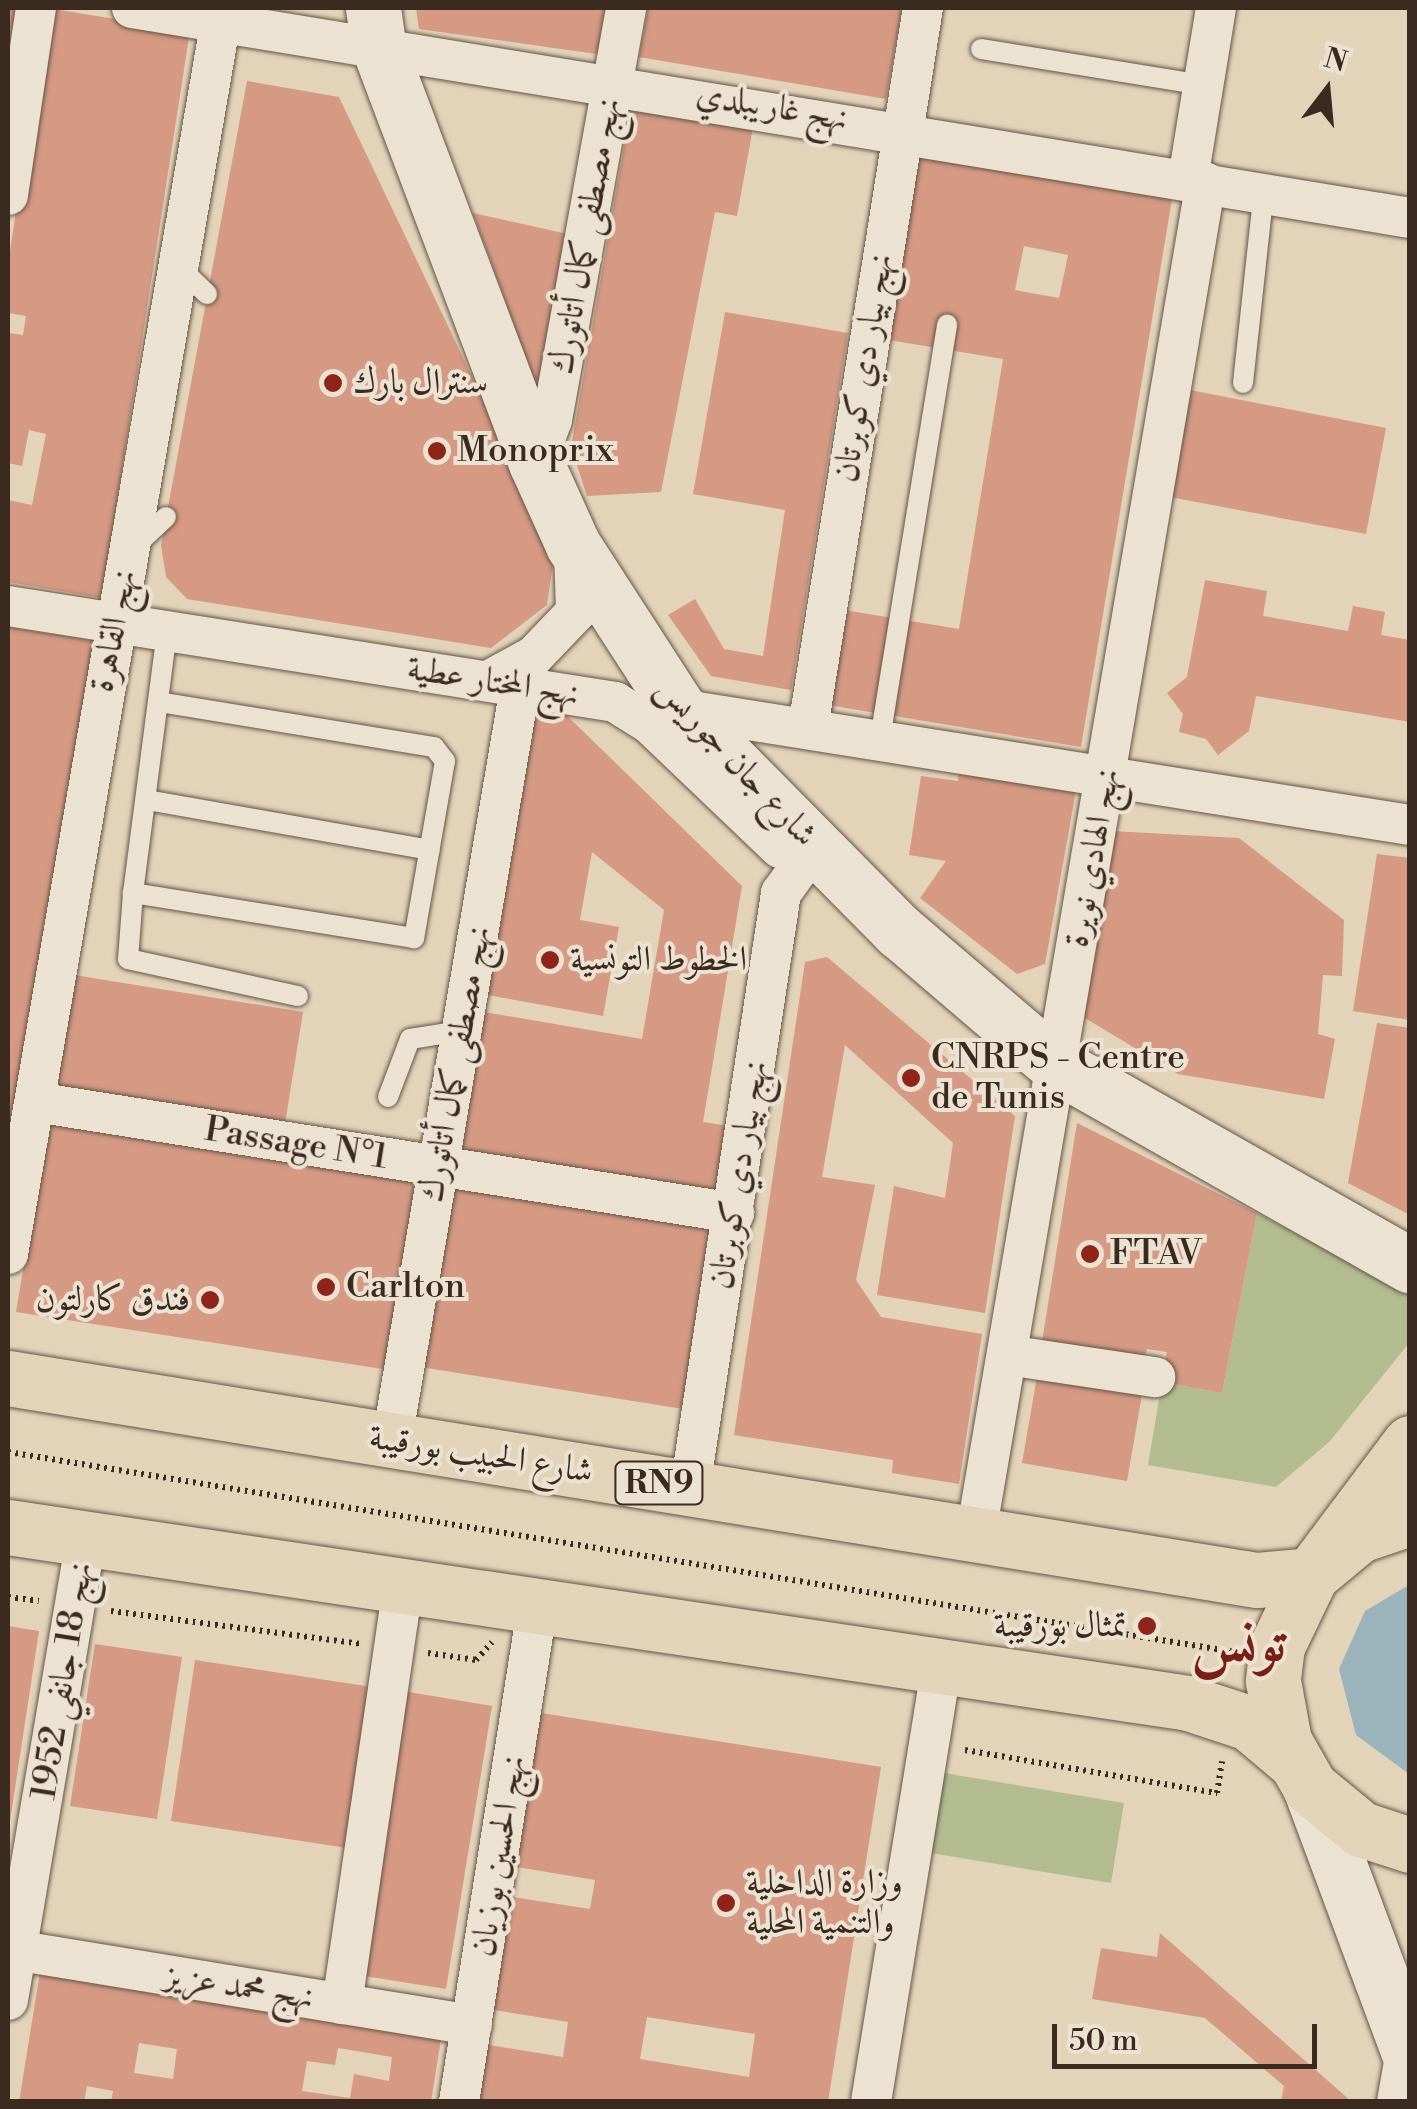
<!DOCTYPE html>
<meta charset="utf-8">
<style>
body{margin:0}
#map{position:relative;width:1417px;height:2109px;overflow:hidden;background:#e2d3b9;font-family:"Libre Bodoni",Amiri,serif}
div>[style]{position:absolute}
.green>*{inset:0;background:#b2bc90}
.water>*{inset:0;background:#9bb4bb}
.building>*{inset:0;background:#d69983}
.path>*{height:6px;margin-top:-3px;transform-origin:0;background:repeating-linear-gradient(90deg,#3a2a20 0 2.5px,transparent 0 7.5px)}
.roads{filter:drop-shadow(0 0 2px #645446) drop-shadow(0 0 2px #645446)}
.lane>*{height:20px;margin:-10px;padding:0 10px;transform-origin:10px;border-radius:10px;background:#ece2d2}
.street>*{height:40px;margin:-20px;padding:0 20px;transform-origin:20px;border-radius:20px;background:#ece2d2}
.secondary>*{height:55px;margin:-27.5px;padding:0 27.5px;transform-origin:27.5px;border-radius:27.5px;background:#ece2d2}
.primary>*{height:55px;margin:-27.5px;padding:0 27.5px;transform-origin:27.5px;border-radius:27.5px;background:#e2d3b9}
.dots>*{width:28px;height:28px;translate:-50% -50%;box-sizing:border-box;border:5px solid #ece2d2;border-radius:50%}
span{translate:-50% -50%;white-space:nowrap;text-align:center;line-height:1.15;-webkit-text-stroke:8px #ece2d2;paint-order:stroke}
.shield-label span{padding:2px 8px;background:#ece2d2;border:2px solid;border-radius:8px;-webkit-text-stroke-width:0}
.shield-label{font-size:32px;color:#3a2a20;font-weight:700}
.street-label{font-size:35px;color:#3a2a20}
.poi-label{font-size:35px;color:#3a2a20}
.left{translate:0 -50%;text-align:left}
.right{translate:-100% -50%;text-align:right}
.town-label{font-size:55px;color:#7a1f14;font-weight:700}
.frame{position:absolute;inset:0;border:10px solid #3a2a20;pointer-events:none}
.north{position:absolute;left:1277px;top:40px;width:100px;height:100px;-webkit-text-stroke:8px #ece2d2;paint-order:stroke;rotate:16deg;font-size:28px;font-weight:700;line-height:40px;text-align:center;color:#3a2a20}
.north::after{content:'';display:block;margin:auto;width:35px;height:45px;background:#3a2a20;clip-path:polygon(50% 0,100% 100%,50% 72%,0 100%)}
.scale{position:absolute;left:1052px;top:2024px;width:265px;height:45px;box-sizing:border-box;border:5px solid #3a2a20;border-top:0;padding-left:12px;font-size:30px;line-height:35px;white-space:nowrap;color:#3a2a20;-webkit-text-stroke:8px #ece2d2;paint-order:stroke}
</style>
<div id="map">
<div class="green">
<i style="clip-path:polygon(1257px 1213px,1409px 1291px,1409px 1343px,1330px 1441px,1276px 1487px,1148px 1465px,1162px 1382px,1222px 1393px)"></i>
<i style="clip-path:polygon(944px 1773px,1124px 1803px,1111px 1883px,931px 1853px)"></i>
</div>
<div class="water">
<i style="clip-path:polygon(1409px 1585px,1410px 1585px,1409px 1774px,1356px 1735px,1339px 1669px,1365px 1611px)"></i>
</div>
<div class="building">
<i style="clip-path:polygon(8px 8px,25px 8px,8px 103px)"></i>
<i style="clip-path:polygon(47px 8px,190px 31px,102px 598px,8px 582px,8px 500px,32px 505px,46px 434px,29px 430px,22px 466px,8px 463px,8px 333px,23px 335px,26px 316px,8px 313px,8px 264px)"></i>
<i style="clip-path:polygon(416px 8px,610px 8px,603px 55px,419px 29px)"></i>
<i style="clip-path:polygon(648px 8px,902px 8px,886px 99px,639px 57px)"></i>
<i style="clip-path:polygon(247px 81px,339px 97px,518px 473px,553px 563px,547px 605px,491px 648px,187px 599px,166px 577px,161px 545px)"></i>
<i style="clip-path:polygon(632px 102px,754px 122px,737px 216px,715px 212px,661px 492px,587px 496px,571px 447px)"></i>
<i style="clip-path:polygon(evenodd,915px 144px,1174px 187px,1081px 747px,822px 704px,838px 609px,959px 629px,1003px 359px,883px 339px,915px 144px,1024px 246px,1068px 255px,1059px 298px,1015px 290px,1024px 246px)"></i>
<i style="clip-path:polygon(473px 213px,572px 235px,548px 381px,534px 380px)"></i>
<i style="clip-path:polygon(725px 312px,848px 333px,791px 690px,711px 676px,668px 615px,695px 599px,724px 649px,763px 656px,785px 510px,693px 494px)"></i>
<i style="clip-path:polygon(1190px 390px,1386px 428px,1366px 534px,1170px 497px)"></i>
<i style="clip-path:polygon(1205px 580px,1267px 591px,1263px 616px,1348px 631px,1353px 606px,1385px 612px,1381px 635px,1410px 640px,1410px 722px,1256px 696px,1249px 731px,1218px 755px,1206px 739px,1179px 732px,1183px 714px,1167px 693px,1187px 677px)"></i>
<i style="clip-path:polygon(8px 627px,96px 641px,8px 1158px)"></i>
<i style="clip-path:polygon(534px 701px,553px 702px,742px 886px,703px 1122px,728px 1126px,716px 1202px,453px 1158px,478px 1011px,642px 1039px,664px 910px,592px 852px,580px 920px,619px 927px,603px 1016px,482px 994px)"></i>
<i style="clip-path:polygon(959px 766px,1077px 785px,1045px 964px,1017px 974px,920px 898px,946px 861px,909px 855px,921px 776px,958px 781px)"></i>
<i style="clip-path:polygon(1111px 831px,1239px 838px,1344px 920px,1342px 976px,1323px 975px,1318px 1034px,1335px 1039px,1324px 1099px,1178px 1074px,1075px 1012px)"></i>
<i style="clip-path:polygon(1377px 854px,1410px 858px,1410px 1020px,1353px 1011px)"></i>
<i style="clip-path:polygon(827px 957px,1015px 1116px,985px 1313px,877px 1295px,894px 1186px,945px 1198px,953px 1143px,845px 1045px,822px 1177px,875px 1185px,856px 1280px,881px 1317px,982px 1334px,959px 1484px,892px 1473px,893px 1460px,734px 1435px,805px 962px)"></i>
<i style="clip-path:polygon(68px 974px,303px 1012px,284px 1130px,49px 1091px)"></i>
<i style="clip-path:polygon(1377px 1023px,1410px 1028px,1410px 1215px,1348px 1183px)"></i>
<i style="clip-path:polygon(48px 1119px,420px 1180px,389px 1370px,16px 1312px)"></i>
<i style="clip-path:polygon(1077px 1123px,1257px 1213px,1222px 1393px,1162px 1382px,1167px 1352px,1147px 1349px,1142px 1366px,1041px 1348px)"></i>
<i style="clip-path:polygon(450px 1184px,712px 1226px,683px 1409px,420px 1367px)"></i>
<i style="clip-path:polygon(1038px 1371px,1143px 1389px,1127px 1481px,1022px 1463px)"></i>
<i style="clip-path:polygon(8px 1626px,39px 1631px,10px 1821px,8px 1821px)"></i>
<i style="clip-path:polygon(95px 1644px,182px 1657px,157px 1819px,70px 1806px)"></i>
<i style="clip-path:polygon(195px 1660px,385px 1689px,360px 1850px,171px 1821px)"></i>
<i style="clip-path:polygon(397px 1690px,492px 1706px,446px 1989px,352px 1974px)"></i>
<i style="clip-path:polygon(evenodd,535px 1712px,881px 1767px,828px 2102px,474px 2102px,483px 2044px,563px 2057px,568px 2022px,488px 2009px,507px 1896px,590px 1909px,595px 1880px,511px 1866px,535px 1712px,647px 2017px,755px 2034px,749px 2077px,640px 2059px,647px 2017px)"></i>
<i style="clip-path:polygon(1160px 1933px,1352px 2102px,1281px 2102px,1284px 2086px,1205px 2018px,1092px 1999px,1101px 1948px,1157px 1957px)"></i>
<i style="clip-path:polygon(evenodd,40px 1972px,441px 2039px,431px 2102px,111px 2102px,113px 2091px,87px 2086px,84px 2102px,19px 2102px,40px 1972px,139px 2043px,177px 2049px,173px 2079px,134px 2073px,139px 2043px,40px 1972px,338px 2048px,392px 2057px,389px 2081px,354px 2074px,350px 2098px,302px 2091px,307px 2061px,335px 2065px,338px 2048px)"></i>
</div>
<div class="path">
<i style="left:8px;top:1452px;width:1243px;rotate:9.26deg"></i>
<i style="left:8px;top:1597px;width:31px;rotate:7deg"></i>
<i style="left:111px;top:1611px;width:252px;rotate:7.5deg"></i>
<i style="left:428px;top:1653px;width:49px;rotate:8.3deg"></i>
<i style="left:476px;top:1660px;width:24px;rotate:-48deg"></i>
<i style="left:965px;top:1750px;width:256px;rotate:9.7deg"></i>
<i style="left:1217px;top:1793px;width:32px;rotate:-81deg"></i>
</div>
<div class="roads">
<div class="lane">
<i style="left:981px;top:49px;width:225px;rotate:9.2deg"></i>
<i style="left:179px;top:267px;width:39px;rotate:44deg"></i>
<i style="left:1243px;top:383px;width:193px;rotate:-83.8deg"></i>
<i style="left:136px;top:545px;width:41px;rotate:-43deg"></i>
<i style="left:159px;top:702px;width:279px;rotate:9.3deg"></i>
<i style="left:434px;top:747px;width:18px;rotate:52deg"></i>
<i style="left:445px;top:761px;width:180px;rotate:99.9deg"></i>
<i style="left:414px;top:938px;width:285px;rotate:-170.9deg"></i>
<i style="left:133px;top:893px;width:263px;rotate:-82.6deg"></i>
<i style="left:880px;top:739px;width:420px;rotate:-80.8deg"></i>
<i style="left:147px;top:800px;width:287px;rotate:10deg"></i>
<i style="left:133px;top:893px;width:66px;rotate:94.3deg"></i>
<i style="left:128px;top:959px;width:174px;rotate:12.3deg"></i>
<i style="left:388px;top:1097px;width:62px;rotate:-69.2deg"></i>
<i style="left:410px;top:1039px;width:52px;rotate:-8.9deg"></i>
</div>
<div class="street">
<i style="left:132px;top:8px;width:1295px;rotate:9.33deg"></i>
<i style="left:1188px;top:179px;width:173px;rotate:-80.7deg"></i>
<i style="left:8px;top:195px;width:189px;rotate:-81.5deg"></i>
<i style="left:536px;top:463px;width:46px;rotate:-69.6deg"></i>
<i style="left:552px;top:420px;width:419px;rotate:-79.8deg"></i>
<i style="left:8px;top:606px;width:615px;rotate:8.99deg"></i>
<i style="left:615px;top:702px;width:40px;rotate:32deg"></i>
<i style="left:649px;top:723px;width:181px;rotate:43.7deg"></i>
<i style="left:488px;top:681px;width:52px;rotate:-28.5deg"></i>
<i style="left:534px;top:656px;width:61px;rotate:-46.3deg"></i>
<i style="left:576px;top:612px;width:63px;rotate:-91.8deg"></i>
<i style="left:679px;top:709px;width:740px;rotate:9.02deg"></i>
<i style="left:808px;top:728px;width:729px;rotate:-80.93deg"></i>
<i style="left:35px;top:1102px;width:708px;rotate:9.02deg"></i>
<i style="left:8px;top:1254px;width:1264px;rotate:-80.21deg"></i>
<i style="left:1007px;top:1355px;width:150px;rotate:8.5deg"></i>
<i style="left:392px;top:1440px;width:764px;rotate:-80.35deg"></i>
<i style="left:690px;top:1488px;width:602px;rotate:-81.3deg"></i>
<i style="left:781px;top:893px;width:32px;rotate:-54deg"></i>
<i style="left:976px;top:1534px;width:1371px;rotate:-80.35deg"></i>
<i style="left:8px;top:1949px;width:470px;rotate:9.3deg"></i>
<i style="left:8px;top:2000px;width:468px;rotate:-80.4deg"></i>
<i style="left:342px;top:2004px;width:421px;rotate:-81.7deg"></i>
<i style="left:459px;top:2102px;width:499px;rotate:-81deg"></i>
<i style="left:871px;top:2102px;width:436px;rotate:-80.8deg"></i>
</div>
<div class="secondary">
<i style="left:373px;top:8px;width:37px;rotate:82deg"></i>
<i style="left:378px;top:45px;width:447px;rotate:69.3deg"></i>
<i style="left:536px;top:463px;width:90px;rotate:65.7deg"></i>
<i style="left:573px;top:545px;width:195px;rotate:57.1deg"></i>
<i style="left:679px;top:709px;width:313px;rotate:45.3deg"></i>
<i style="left:899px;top:931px;width:206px;rotate:40.5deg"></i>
<i style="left:1056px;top:1065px;width:407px;rotate:29.5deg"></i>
<i style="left:1310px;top:1787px;width:287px;rotate:69.6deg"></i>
<i style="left:1404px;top:2102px;width:36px;rotate:-80deg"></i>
</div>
<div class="primary">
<i style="left:8px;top:1378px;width:1265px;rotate:9.19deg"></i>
<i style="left:1257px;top:1580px;width:54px;rotate:-5.3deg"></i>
<i style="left:1311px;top:1575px;width:165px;rotate:-53.1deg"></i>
<i style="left:1410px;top:1518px;width:54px;rotate:161.6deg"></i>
<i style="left:1359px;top:1535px;width:62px;rotate:140.2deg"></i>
<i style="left:1311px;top:1575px;width:79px;rotate:115.6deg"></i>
<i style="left:1277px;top:1646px;width:35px;rotate:97deg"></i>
<i style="left:1273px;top:1681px;width:61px;rotate:79.6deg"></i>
<i style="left:1284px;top:1741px;width:53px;rotate:60.5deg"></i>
<i style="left:1310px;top:1787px;width:66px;rotate:39.5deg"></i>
<i style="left:1361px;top:1829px;width:52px;rotate:18.1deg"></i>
<i style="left:8px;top:1527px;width:1193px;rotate:8.48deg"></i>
<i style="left:1188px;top:1703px;width:64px;rotate:18.2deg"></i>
<i style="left:1249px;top:1723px;width:57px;rotate:40.1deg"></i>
</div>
</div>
<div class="dots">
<i style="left:333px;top:383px;background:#8f2418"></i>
<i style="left:437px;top:451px;background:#8f2418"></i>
<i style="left:550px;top:960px;background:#8f2418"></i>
<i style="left:911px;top:1078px;background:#8f2418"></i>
<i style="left:1090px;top:1254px;background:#8f2418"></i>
<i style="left:326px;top:1287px;background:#8f2418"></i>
<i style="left:210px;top:1300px;background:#8f2418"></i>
<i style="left:1147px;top:1626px;background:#8f2418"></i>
<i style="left:726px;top:1903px;background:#8f2418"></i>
</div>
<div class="shield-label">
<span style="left:659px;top:1483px">RN9</span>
</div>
<div class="street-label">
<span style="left:772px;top:107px;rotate:10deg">نهج غاريبلدي</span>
<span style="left:586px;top:236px;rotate:-80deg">نهج مصطفى كمال أتاتورك</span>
<span style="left:864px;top:368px;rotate:-81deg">نهج بيار دي كوبرتان</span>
<span style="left:114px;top:631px;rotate:-79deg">نهج القاهرة</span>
<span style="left:493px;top:682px;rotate:9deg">نهج المختار عطية</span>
<span style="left:736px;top:762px;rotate:47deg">شارع جان جوريس</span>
<span style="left:1093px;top:858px;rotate:-80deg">نهج الهادي نويرة</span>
<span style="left:456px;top:1064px;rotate:-80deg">نهج مصطفى كمال أتاتورك</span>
<span style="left:296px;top:1144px;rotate:9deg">Passage N°1</span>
<span style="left:739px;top:1175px;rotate:-81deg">نهج بيار دي كوبرتان</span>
<span style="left:481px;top:1455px;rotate:9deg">شارع الحبيب بورقيبة</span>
<span style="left:63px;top:1681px;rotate:-81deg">نهج 18 جانفي 1952</span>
<span style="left:499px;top:1856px;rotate:-81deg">نهج الحسين بوزيان</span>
<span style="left:239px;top:1987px;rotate:9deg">نهج محمد عزيز</span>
</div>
<div class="poi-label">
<span class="left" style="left:353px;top:383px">سنترال بارك</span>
<span class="left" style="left:457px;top:451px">Monoprix</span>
<span class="left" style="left:570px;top:960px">الخطوط التونسية</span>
<span class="left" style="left:931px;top:1078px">CNRPS - Centre<br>de Tunis</span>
<span class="left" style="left:1110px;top:1254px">FTAV</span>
<span class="left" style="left:346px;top:1287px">Carlton</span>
<span class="right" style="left:190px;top:1300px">فندق كارلتون</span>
<span class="right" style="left:1127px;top:1626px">تمثال بورقيبة</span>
<span class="left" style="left:746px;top:1903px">وزارة الداخلية<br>والتنمية المحلية</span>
</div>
<div class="town-label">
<span style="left:1239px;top:1644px">تونس</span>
</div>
<div class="frame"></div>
<div class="north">N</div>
<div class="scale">50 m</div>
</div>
